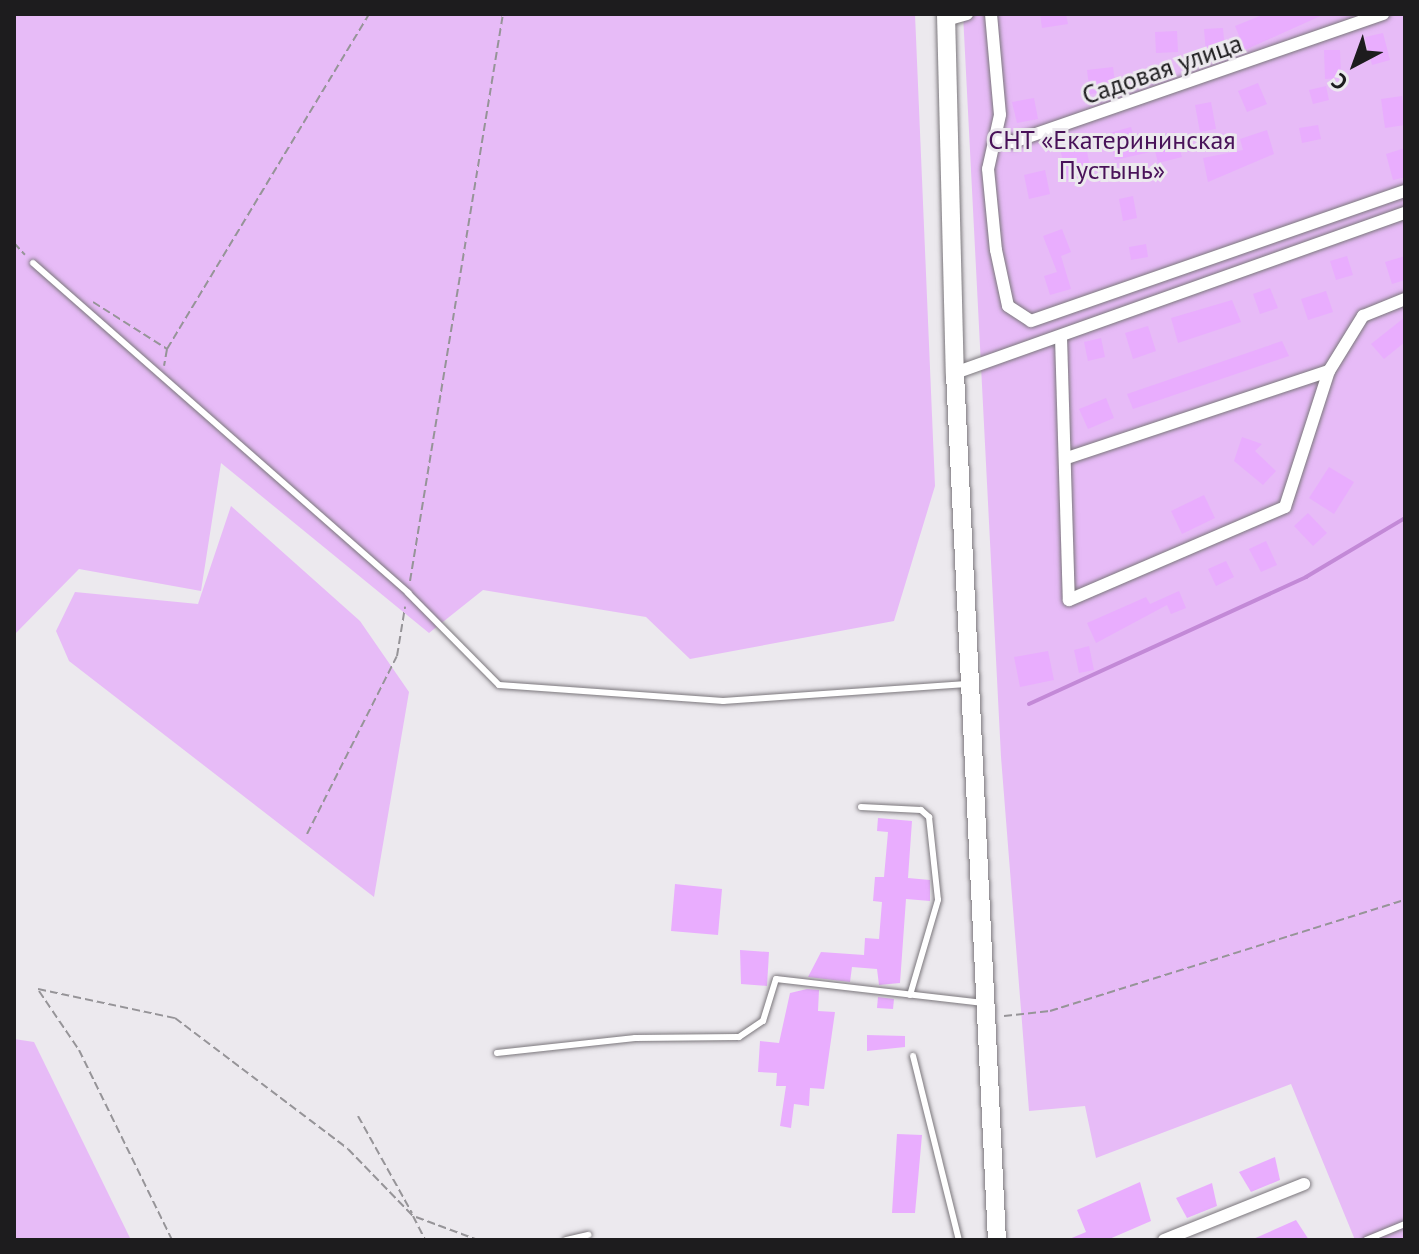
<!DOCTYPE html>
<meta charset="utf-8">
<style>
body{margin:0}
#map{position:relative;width:1419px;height:1254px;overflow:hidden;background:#ece9ee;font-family:"PT Sans",sans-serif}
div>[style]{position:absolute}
.green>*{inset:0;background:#e7bbf7}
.stream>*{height:4px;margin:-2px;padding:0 2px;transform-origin:2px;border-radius:2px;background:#c389d7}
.building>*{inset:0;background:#e9adfe}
.path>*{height:2px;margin-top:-1px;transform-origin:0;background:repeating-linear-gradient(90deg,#969498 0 8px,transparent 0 12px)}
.roads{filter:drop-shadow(0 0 2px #7b777c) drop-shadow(0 0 2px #7b777c)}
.service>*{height:6px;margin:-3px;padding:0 3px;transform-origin:3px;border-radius:3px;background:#fff}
.minor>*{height:12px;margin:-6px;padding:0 6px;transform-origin:6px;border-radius:6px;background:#fff}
.secondary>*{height:18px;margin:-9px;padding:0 9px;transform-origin:9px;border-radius:9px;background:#fff}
span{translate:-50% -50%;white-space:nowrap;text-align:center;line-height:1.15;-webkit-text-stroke:6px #ece9ee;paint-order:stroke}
.street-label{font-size:26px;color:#1d1c1e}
.park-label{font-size:26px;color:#491259}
.frame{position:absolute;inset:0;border:16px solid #1d1c1e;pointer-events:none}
.north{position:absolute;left:1315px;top:24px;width:80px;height:80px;-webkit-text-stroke:6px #ece9ee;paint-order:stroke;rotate:221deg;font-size:22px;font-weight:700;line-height:32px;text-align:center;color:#1d1c1e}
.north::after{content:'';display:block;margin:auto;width:28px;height:36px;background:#1d1c1e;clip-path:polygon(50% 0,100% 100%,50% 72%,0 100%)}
</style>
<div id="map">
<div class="green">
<i style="clip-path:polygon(14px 14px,915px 14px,935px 486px,894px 621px,690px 659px,646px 617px,483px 590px,429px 633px,221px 463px,201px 591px,79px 569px,14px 635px)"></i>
<i style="clip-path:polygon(963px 14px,1405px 14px,1405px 1240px,1355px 1240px,1291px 1084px,1096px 1158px,1085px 1106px,1029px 1111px,1001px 757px)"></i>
<i style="clip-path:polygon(231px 506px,360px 621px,409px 692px,374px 897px,69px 661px,56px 631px,75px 592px,198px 604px)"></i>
<i style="clip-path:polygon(14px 1039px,34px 1042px,131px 1240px,14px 1240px)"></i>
</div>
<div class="stream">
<i style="left:1029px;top:704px;width:305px;rotate:-24.6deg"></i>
<i style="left:1306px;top:577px;width:115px;rotate:-30.8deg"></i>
</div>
<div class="building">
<i style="clip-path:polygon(1040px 14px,1066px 14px,1068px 24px,1042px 28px)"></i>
<i style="clip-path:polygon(1265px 14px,1325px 14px,1245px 50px,1235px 26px)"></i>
<i style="clip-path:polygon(1223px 28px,1225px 52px,1206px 53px,1204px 29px)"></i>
<i style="clip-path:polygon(1177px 31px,1178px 52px,1156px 53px,1155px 32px)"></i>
<i style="clip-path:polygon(1383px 33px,1390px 60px,1372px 65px,1365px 37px)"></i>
<i style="clip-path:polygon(1324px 50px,1340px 50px,1341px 78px,1325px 79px)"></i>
<i style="clip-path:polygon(1113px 67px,1116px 91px,1090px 94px,1087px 70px)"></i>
<i style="clip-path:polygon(1258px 83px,1267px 104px,1247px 112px,1238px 91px)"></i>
<i style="clip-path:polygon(1326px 86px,1329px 100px,1313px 104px,1309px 90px)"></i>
<i style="clip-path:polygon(1402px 96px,1405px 125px,1385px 128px,1381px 99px)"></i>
<i style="clip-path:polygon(1034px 98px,1038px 119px,1017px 123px,1012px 102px)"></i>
<i style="clip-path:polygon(1211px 102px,1216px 129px,1200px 132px,1195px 105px)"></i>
<i style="clip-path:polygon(1318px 125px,1321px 139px,1302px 143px,1299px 128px)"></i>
<i style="clip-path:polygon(1131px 127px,1135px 142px,1175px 132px,1182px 157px,1158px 163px,1155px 151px,1115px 160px,1109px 133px)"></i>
<i style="clip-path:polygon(1267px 130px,1274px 154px,1208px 182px,1203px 158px,1243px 150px,1240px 139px)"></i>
<i style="clip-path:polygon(1085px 143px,1092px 175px,1068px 181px,1060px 149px)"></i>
<i style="clip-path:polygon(1405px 148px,1405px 177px,1393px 180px,1386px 154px)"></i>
<i style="clip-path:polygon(1045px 170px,1050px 194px,1029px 199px,1024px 175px)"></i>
<i style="clip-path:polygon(1133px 196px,1137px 218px,1123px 221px,1119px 199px)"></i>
<i style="clip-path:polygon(1062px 229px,1071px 252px,1061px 256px,1071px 289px,1050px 295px,1044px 276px,1057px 272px,1043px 236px)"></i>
<i style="clip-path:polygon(1146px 244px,1148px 257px,1131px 260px,1129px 247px)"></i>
<i style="clip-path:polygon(1347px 256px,1353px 275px,1336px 280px,1330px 261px)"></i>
<i style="clip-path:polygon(1405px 256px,1405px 280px,1392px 284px,1385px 262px)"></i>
<i style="clip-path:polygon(1270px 288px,1278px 308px,1260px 314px,1253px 294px)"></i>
<i style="clip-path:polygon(1326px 291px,1333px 312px,1308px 320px,1301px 299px)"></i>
<i style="clip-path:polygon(1232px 300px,1241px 322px,1178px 343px,1171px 318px)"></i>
<i style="clip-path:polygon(1405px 317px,1405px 342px,1384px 359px,1371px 344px)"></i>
<i style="clip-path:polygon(1148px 326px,1156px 351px,1133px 359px,1125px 333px)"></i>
<i style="clip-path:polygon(1101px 338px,1105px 357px,1088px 361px,1084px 342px)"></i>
<i style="clip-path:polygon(1282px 341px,1289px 356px,1133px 409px,1127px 394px)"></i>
<i style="clip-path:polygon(1106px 398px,1114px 418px,1088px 429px,1079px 409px)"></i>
<i style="clip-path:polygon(1242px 437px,1262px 444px,1255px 451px,1276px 471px,1263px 485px,1234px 461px)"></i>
<i style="clip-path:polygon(1329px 467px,1354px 482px,1334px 514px,1309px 498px)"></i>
<i style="clip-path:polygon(1204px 495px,1215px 518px,1182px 534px,1171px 511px)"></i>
<i style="clip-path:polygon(1308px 513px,1327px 533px,1313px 546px,1294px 526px)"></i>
<i style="clip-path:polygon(1266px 541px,1277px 565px,1261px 572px,1249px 549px)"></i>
<i style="clip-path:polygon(1226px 561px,1234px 577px,1216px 586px,1208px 569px)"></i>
<i style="clip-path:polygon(1179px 591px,1186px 608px,1171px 614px,1167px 605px,1096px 643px,1087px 623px,1146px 597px,1150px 604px)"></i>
<i style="clip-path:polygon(1089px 646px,1094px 670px,1079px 673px,1074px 650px)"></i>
<i style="clip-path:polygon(1048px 651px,1054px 680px,1020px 687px,1014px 657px)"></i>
<i style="clip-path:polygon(878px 818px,912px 821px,908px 878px,930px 880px,930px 901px,906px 899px,900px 983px,879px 985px,877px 969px,852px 967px,850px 982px,808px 977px,821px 952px,864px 955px,865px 938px,879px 939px,882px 902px,873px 901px,875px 877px,884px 877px,888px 832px,877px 831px)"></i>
<i style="clip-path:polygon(675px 884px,722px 889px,718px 935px,671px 931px)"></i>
<i style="clip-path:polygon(740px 950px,769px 952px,767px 986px,741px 984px)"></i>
<i style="clip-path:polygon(807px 989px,819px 990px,818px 1011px,835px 1012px,824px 1089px,810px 1088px,809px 1106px,794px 1104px,791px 1128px,780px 1126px,786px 1086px,776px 1086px,777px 1073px,758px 1072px,760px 1041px,779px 1043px,790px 993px)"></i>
<i style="clip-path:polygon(878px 997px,894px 999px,893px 1009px,877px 1008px)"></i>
<i style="clip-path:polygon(867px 1035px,905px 1036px,905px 1047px,867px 1051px)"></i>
<i style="clip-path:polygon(897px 1134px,922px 1135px,915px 1213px,892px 1213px)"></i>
<i style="clip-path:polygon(1275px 1157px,1280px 1180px,1251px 1192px,1239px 1172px)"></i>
<i style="clip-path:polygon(1140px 1182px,1151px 1221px,1107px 1240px,1067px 1240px,1086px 1232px,1077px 1210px)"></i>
<i style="clip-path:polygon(1212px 1183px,1217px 1206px,1187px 1218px,1176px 1198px)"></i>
<i style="clip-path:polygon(1296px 1220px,1309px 1240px,1251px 1240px)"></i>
</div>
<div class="path">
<i style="left:14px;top:243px;width:16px;rotate:47deg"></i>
<i style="left:93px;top:302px;width:88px;rotate:32.4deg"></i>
<i style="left:167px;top:349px;width:17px;rotate:100deg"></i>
<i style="left:167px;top:349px;width:391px;rotate:-58.9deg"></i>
<i style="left:410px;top:581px;width:575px;rotate:-80.69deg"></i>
<i style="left:307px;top:834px;width:199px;rotate:-63.2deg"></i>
<i style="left:397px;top:656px;width:50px;rotate:-80.7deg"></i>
<i style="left:38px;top:989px;width:140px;rotate:12deg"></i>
<i style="left:175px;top:1018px;width:217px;rotate:37.1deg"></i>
<i style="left:348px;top:1149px;width:93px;rotate:45.9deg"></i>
<i style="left:413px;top:1216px;width:27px;rotate:63deg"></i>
<i style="left:39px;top:991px;width:71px;rotate:55.9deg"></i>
<i style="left:79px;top:1050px;width:212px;rotate:63.9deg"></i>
<i style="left:1004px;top:1016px;width:46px;rotate:-6.2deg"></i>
<i style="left:1050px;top:1011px;width:372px;rotate:-17.4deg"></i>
<i style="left:358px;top:1116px;width:111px;rotate:60.9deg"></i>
<i style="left:416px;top:1217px;width:66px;rotate:20.4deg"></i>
</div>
<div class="roads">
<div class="service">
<i style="left:33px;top:263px;width:500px;rotate:41.3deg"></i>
<i style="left:408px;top:593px;width:129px;rotate:45.3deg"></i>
<i style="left:499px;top:685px;width:225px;rotate:4.1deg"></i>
<i style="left:723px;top:701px;width:244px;rotate:-4deg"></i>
<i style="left:861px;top:807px;width:60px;rotate:2.9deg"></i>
<i style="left:921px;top:810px;width:11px;rotate:41deg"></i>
<i style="left:929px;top:817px;width:83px;rotate:83.8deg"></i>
<i style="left:938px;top:900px;width:99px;rotate:106.4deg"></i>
<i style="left:497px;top:1053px;width:139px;rotate:-6.2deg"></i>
<i style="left:635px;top:1038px;width:104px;rotate:-0.6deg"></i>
<i style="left:739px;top:1037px;width:29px;rotate:-34deg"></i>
<i style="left:763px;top:1021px;width:44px;rotate:-72.8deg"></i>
<i style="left:776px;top:979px;width:209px;rotate:6.6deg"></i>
<i style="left:913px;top:1056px;width:190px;rotate:76deg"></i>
<i style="left:566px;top:1240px;width:23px;rotate:-13deg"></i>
<i style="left:1366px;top:1240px;width:42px;rotate:-22.3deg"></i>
</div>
<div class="minor">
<i style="left:991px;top:14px;width:101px;rotate:84.9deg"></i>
<i style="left:1000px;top:115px;width:55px;rotate:102.5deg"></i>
<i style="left:988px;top:169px;width:81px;rotate:84.4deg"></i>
<i style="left:996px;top:250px;width:57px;rotate:77.9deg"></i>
<i style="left:1008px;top:306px;width:27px;rotate:33deg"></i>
<i style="left:1031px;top:321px;width:396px;rotate:-19.2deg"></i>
<i style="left:946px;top:20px;width:22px;rotate:-16deg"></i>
<i style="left:999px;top:137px;width:15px;rotate:20deg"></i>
<i style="left:1013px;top:142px;width:392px;rotate:-19.1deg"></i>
<i style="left:1061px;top:337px;width:263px;rotate:88.3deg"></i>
<i style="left:1069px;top:600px;width:235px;rotate:-23.3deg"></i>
<i style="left:1285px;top:507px;width:143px;rotate:-72.1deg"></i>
<i style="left:1329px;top:371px;width:65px;rotate:-58.3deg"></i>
<i style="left:1363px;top:316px;width:45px;rotate:-22deg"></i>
<i style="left:955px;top:373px;width:478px;rotate:-19.6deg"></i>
<i style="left:1067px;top:458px;width:276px;rotate:-18.4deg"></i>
<i style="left:1164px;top:1240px;width:151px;rotate:-21.8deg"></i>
</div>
<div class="secondary">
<i style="left:946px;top:14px;width:359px;rotate:88.6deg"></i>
<i style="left:955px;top:373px;width:868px;rotate:87.23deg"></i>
</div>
</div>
<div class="street-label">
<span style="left:1162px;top:69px;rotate:-19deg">Садовая улица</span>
</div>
<div class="park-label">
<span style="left:1112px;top:155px">СНТ «Екатерининская<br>Пустынь»</span>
</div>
<div class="frame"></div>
<div class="north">С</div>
</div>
